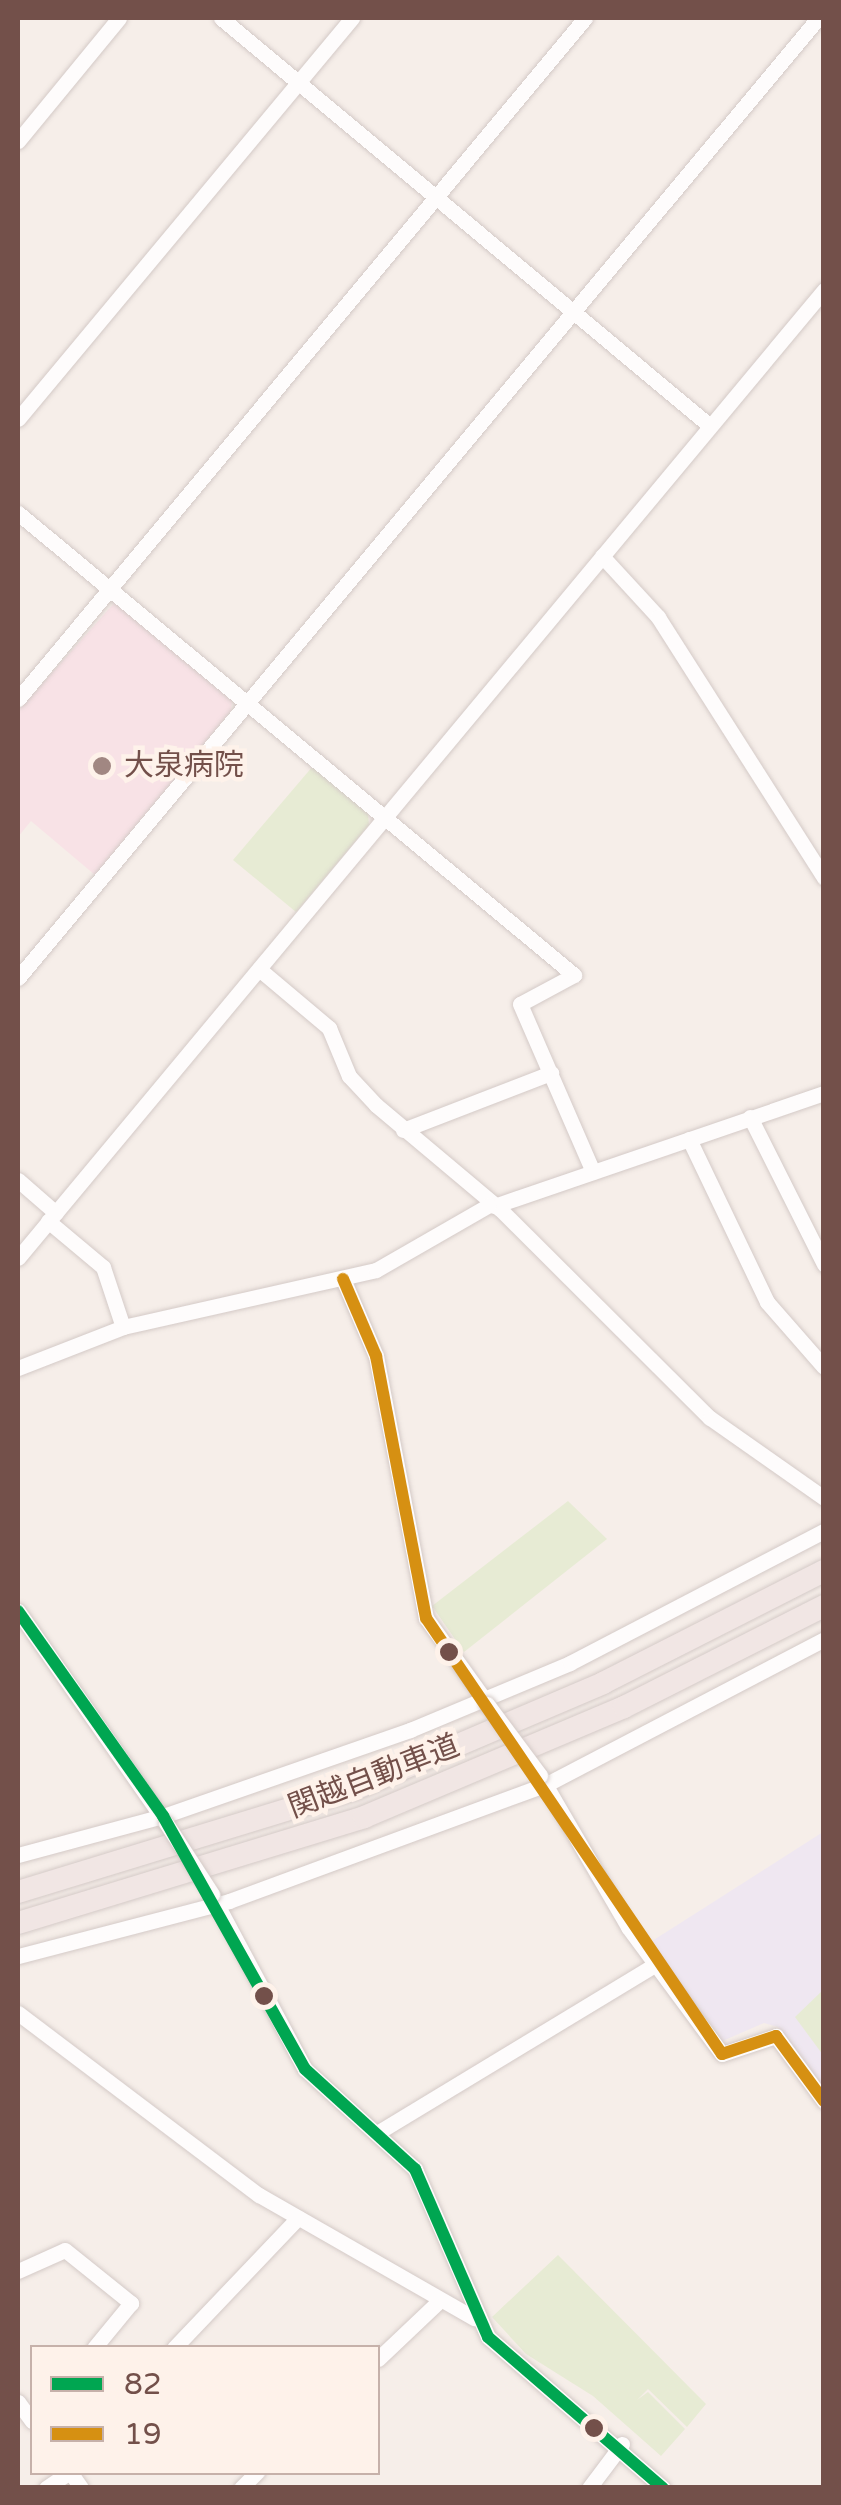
<!DOCTYPE html>
<meta charset="utf-8">
<style>
body{margin:0}
#map{position:relative;width:841px;height:2505px;overflow:hidden;background:#f6eee9;font-family:"Varela Round","Noto Sans JP",sans-serif}
div>[style]{position:absolute}
.education>*{inset:0;background:#efe7f1}
.medical>*{inset:0;background:#f8e2e6}
.green>*{inset:0;background:#e7ebd4}
.roads{filter:drop-shadow(0 0 2px #d4cac7) drop-shadow(0 0 2px #d4cac7)}
.minor>*{height:15px;margin:-7.5px;padding:0 7.5px;transform-origin:7.5px;border-radius:7.5px;background:#fefcfc}
.highway>*{height:22px;margin:-11px;padding:0 11px;transform-origin:11px;border-radius:11px;background:#f1e6e4}
.bridges{filter:drop-shadow(0 0 2px #d4cac7) drop-shadow(0 0 2px #d4cac7)}
.minor-bridge>*{height:15px;margin:-7.5px;padding:0 7.5px;transform-origin:7.5px;border-radius:7.5px;background:#fefcfc}
.bus-1>*{height:12px;margin:-6px;padding:0 6px;transform-origin:6px;border-radius:6px;background:#00a651}
.bus-2>*{height:12px;margin:-6px;padding:0 6px;transform-origin:6px;border-radius:6px;background:#d69012}
.dots>*{width:28px;height:28px;translate:-50% -50%;box-sizing:border-box;border:5px solid #fef2ea;border-radius:50%}
span{translate:-50% -50%;white-space:nowrap;text-align:center;line-height:1.15;-webkit-text-stroke:9px #fef2ea;paint-order:stroke}
.poi-label{font-size:30px;color:#73504a}
.left{translate:0 -50%;text-align:left}
.street-label{font-size:30px;color:#73504a}
.frame{position:absolute;inset:0;border:20px solid #73504a;pointer-events:none}
.legend{position:absolute;left:30px;top:2345px;width:350px;height:130px;box-sizing:border-box;background:#fef2ea;border:2px solid #c6b1aa;margin:0;padding:12px 18px;list-style:none;font-size:30px;color:#73504a}
.legend li{display:flex;align-items:center;gap:20px;height:50px}
.legend b{width:50px;border:2px solid #c6b1aa}
</style>
<div id="map">
<div class="education">
<i style="clip-path:polygon(823px 1832px,823px 2090px,778px 2027px,764px 2023px,720px 2042px,649px 1943px)"></i>
</div>
<div class="medical">
<i style="clip-path:polygon(115px 602px,232px 700px,231px 711px,95px 875px,31px 821px,18px 837px,18px 711px)"></i>
</div>
<div class="green">
<i style="clip-path:polygon(313px 766px,368px 814px,369px 825px,296px 912px,233px 860px)"></i>
<i style="clip-path:polygon(568px 1501px,607px 1539px,464px 1652px,432px 1606px)"></i>
<i style="clip-path:polygon(823px 1990px,823px 2055px,795px 2017px)"></i>
<i style="clip-path:polygon(558px 2255px,706px 2404px,687px 2427px,648px 2389px,637px 2400px,648px 2392px,685px 2429px,661px 2456px,593px 2396px,526px 2354px,492px 2317px)"></i>
</div>
<div class="roads">
<div class="minor">
<i style="left:221px;top:18px;width:637px;rotate:39.84deg"></i>
<i style="left:18px;top:141px;width:159px;rotate:-50.6deg"></i>
<i style="left:18px;top:419px;width:522px;rotate:-50.21deg"></i>
<i style="left:18px;top:513px;width:723px;rotate:39.72deg"></i>
<i style="left:574px;top:975px;width:61px;rotate:151.8deg"></i>
<i style="left:520px;top:1004px;width:183px;rotate:66.5deg"></i>
<i style="left:602px;top:556px;width:83px;rotate:47.4deg"></i>
<i style="left:658px;top:617px;width:309px;rotate:57.5deg"></i>
<i style="left:18px;top:699px;width:886px;rotate:-50.22deg"></i>
<i style="left:259px;top:969px;width:92px;rotate:40.1deg"></i>
<i style="left:329px;top:1028px;width:52px;rotate:67.4deg"></i>
<i style="left:349px;top:1076px;width:40px;rotate:47deg"></i>
<i style="left:376px;top:1105px;width:162px;rotate:40deg"></i>
<i style="left:500px;top:1209px;width:296px;rotate:44.9deg"></i>
<i style="left:710px;top:1418px;width:139px;rotate:35.1deg"></i>
<i style="left:18px;top:978px;width:1250px;rotate:-50.19deg"></i>
<i style="left:750px;top:1117px;width:165px;rotate:63.3deg"></i>
<i style="left:403px;top:1130px;width:159px;rotate:-21.1deg"></i>
<i style="left:689px;top:1139px;width:181px;rotate:64.4deg"></i>
<i style="left:767px;top:1302px;width:86px;rotate:48.8deg"></i>
<i style="left:18px;top:1180px;width:50px;rotate:41deg"></i>
<i style="left:494px;top:1206px;width:349px;rotate:-18.9deg"></i>
<i style="left:48px;top:1221px;width:72px;rotate:39.9deg"></i>
<i style="left:103px;top:1267px;width:63px;rotate:71.6deg"></i>
<i style="left:18px;top:1258px;width:1260px;rotate:-50.22deg"></i>
<i style="left:343px;top:1279px;width:84px;rotate:66.8deg"></i>
<i style="left:376px;top:1356px;width:267px;rotate:79.2deg"></i>
<i style="left:426px;top:1618px;width:105px;rotate:54.3deg"></i>
<i style="left:18px;top:1368px;width:113px;rotate:-21.3deg"></i>
<i style="left:123px;top:1327px;width:259px;rotate:-12.7deg"></i>
<i style="left:376px;top:1270px;width:130px;rotate:-29.9deg"></i>
<i style="left:18px;top:1611px;width:259px;rotate:55.1deg"></i>
<i style="left:542px;top:1779px;width:171px;rotate:59.8deg"></i>
<i style="left:628px;top:1927px;width:158px;rotate:53.5deg"></i>
<i style="left:722px;top:2054px;width:57px;rotate:-18.4deg"></i>
<i style="left:776px;top:2036px;width:81px;rotate:53.6deg"></i>
<i style="left:18px;top:1855px;width:150px;rotate:-15.1deg"></i>
<i style="left:163px;top:1816px;width:262px;rotate:-19.2deg"></i>
<i style="left:410px;top:1730px;width:173px;rotate:-22.7deg"></i>
<i style="left:570px;top:1663px;width:286px;rotate:-27.5deg"></i>
<i style="left:213px;top:1897px;width:195px;rotate:61.9deg"></i>
<i style="left:305px;top:2069px;width:149px;rotate:42.3deg"></i>
<i style="left:415px;top:2169px;width:183px;rotate:66.5deg"></i>
<i style="left:488px;top:2337px;width:231px;rotate:40.8deg"></i>
<i style="left:18px;top:1956px;width:218px;rotate:-14.6deg"></i>
<i style="left:229px;top:1901px;width:337px;rotate:-20.2deg"></i>
<i style="left:545px;top:1785px;width:315px;rotate:-27.6deg"></i>
<i style="left:18px;top:2013px;width:302px;rotate:37.1deg"></i>
<i style="left:259px;top:2195px;width:248px;rotate:29.8deg"></i>
<i style="left:377px;top:2133px;width:326px;rotate:-31.2deg"></i>
<i style="left:18px;top:2271px;width:51px;rotate:-24.1deg"></i>
<i style="left:65px;top:2250px;width:85px;rotate:38.8deg"></i>
<i style="left:131px;top:2303px;width:58px;rotate:129.4deg"></i>
<i style="left:174px;top:2348px;width:180px;rotate:-46.4deg"></i>
<i style="left:378px;top:2359px;width:81px;rotate:-43.5deg"></i>
<i style="left:18px;top:2402px;width:24px;rotate:54deg"></i>
<i style="left:46px;top:2488px;width:29px;rotate:-34deg"></i>
<i style="left:70px;top:2472px;width:19px;rotate:55deg"></i>
<i style="left:241px;top:2488px;width:23px;rotate:-45deg"></i>
<i style="left:589px;top:2488px;width:55px;rotate:-53.1deg"></i>
</div>
<div class="highway">
<i style="left:18px;top:1892px;width:352px;rotate:-17deg"></i>
<i style="left:355px;top:1789px;width:270px;rotate:-23.1deg"></i>
<i style="left:603px;top:1683px;width:248px;rotate:-26.9deg"></i>
<i style="left:18px;top:1923px;width:362px;rotate:-17deg"></i>
<i style="left:364px;top:1817px;width:282px;rotate:-22.9deg"></i>
<i style="left:624px;top:1707px;width:224px;rotate:-26.8deg"></i>
</div>
</div>
<div class="bridges">
<div class="minor-bridge">
<i style="left:487px;top:1704px;width:89px;rotate:53.3deg"></i>
<i style="left:166px;top:1823px;width:85px;rotate:57.1deg"></i>
</div>
</div>
<div class="bus-1">
<i style="left:18px;top:1611px;width:251px;rotate:54.7deg"></i>
<i style="left:163px;top:1816px;width:290px;rotate:60.7deg"></i>
<i style="left:305px;top:2069px;width:149px;rotate:42.3deg"></i>
<i style="left:415px;top:2169px;width:183px;rotate:66.5deg"></i>
<i style="left:488px;top:2337px;width:231px;rotate:40.8deg"></i>
</div>
<div class="bus-2">
<i style="left:343px;top:1279px;width:84px;rotate:66.8deg"></i>
<i style="left:376px;top:1356px;width:267px;rotate:79.2deg"></i>
<i style="left:426px;top:1618px;width:527px;rotate:55.83deg"></i>
<i style="left:722px;top:2054px;width:57px;rotate:-18.4deg"></i>
<i style="left:776px;top:2036px;width:81px;rotate:53.6deg"></i>
</div>
<div class="dots">
<i style="left:102px;top:766px;background:#a18782"></i>
<i style="left:449px;top:1652px;background:#73504a"></i>
<i style="left:264px;top:1996px;background:#73504a"></i>
<i style="left:594px;top:2428px;background:#73504a"></i>
</div>
<div class="poi-label">
<span class="left" style="left:124px;top:766px">大泉病院</span>
</div>
<div class="street-label">
<span style="left:374px;top:1777px;rotate:-21deg">関越自動車道</span>
</div>
<div class="frame"></div>
<ul class="legend">
<li><b style="height:12px;background:#00a651"></b>82</li>
<li><b style="height:12px;background:#d69012"></b>19</li>
</ul>
</div>
